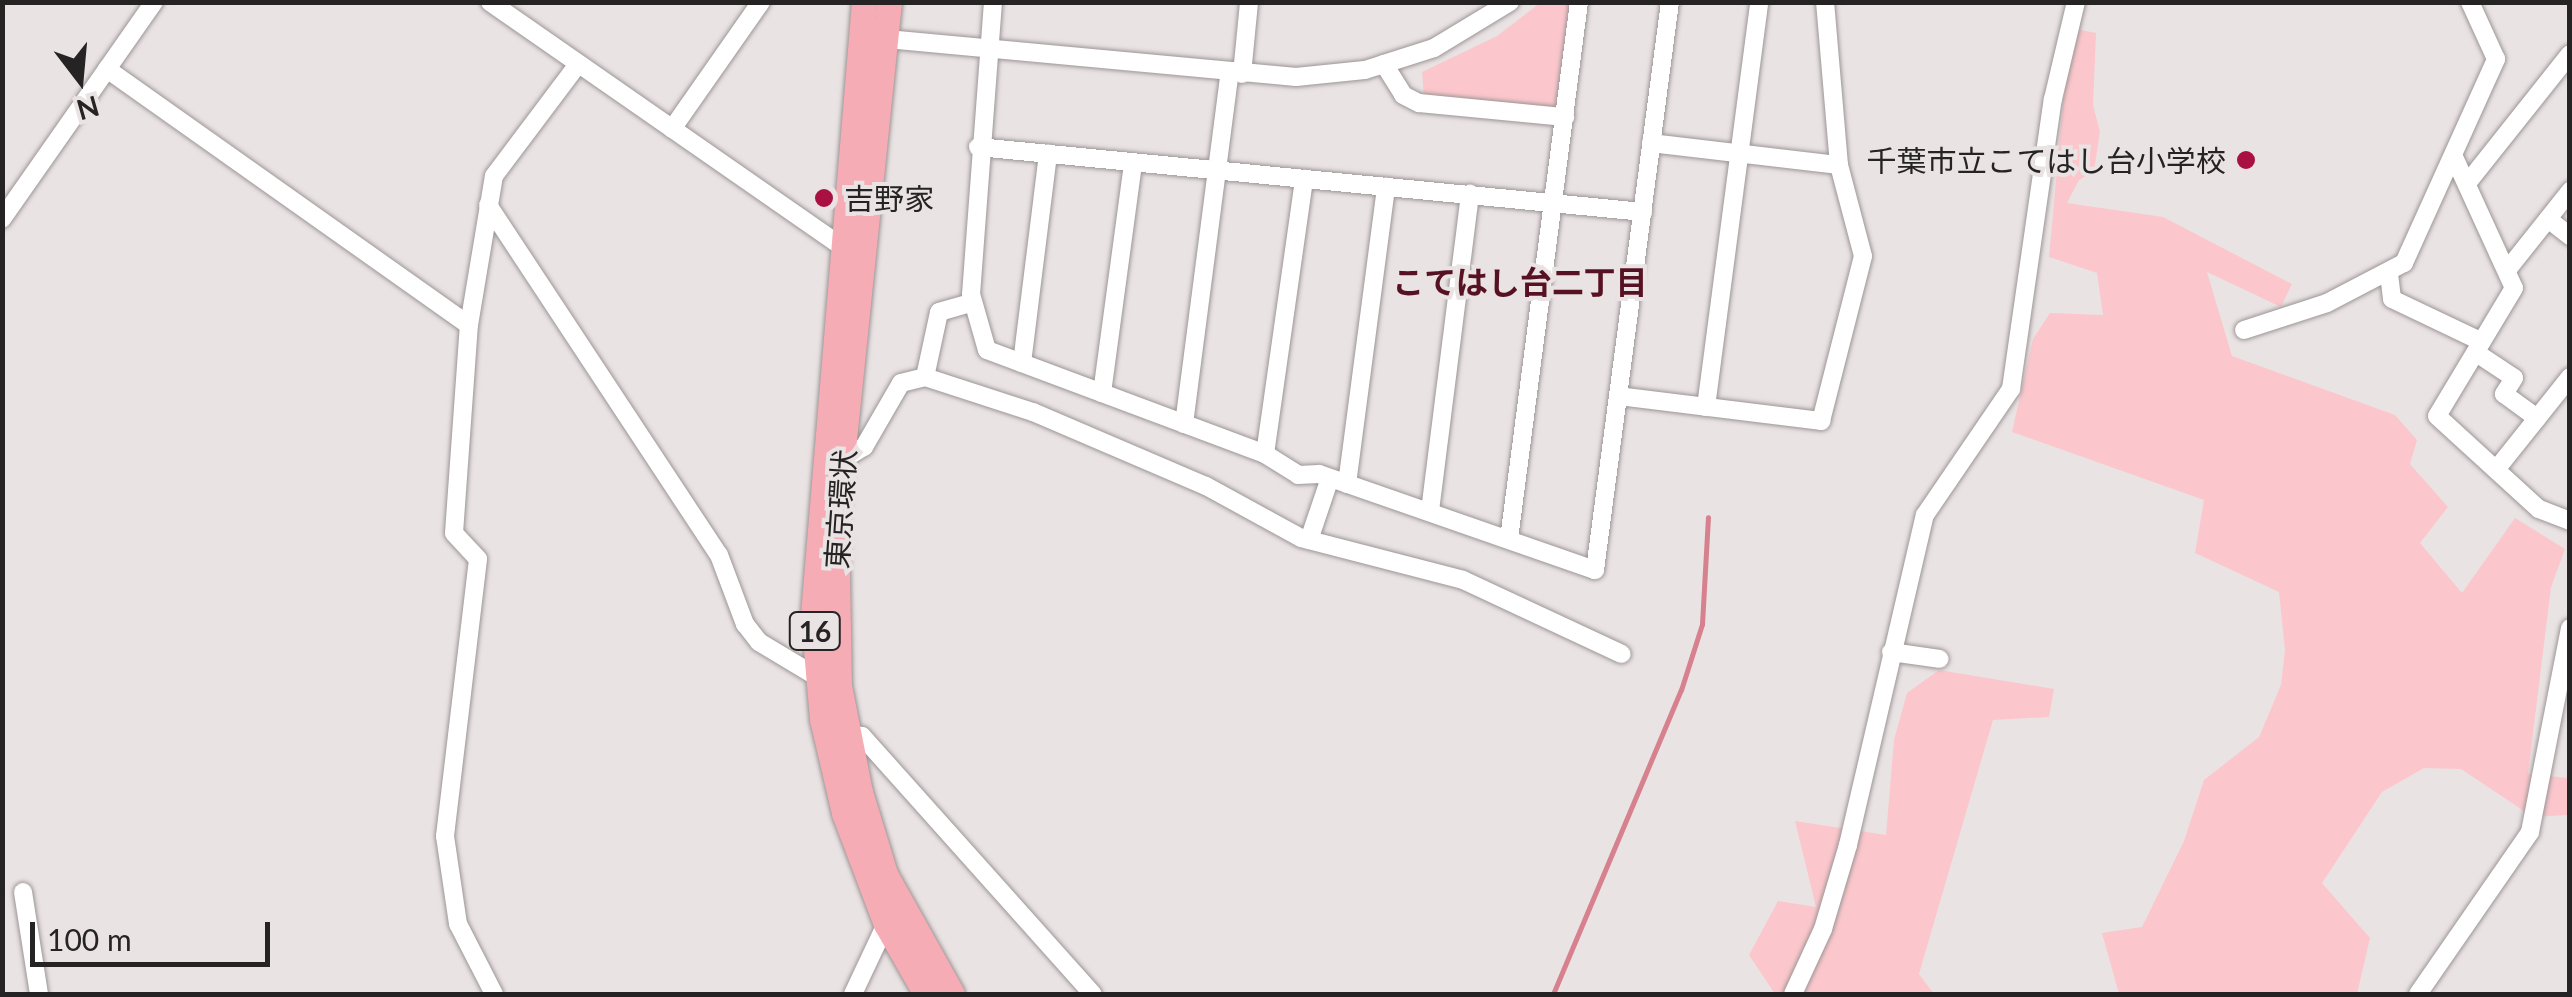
<!DOCTYPE html>
<meta charset="utf-8">
<style>
body{margin:0}
#map{position:relative;width:2572px;height:997px;overflow:hidden;background:#eae3e3;font-family:Lato,"Noto Sans JP",sans-serif}
div>[style]{position:absolute}
.green>*{inset:0;background:#fbc7cc}
.stream>*{height:5px;margin:-2.5px;padding:0 2.5px;transform-origin:2.5px;border-radius:2.5px;background:#d6818d}
.roads{filter:drop-shadow(0 0 2px #9c9596) drop-shadow(0 0 2px #9c9596)}
.minor>*{height:18px;margin:-9px;padding:0 9px;transform-origin:9px;border-radius:9px;background:#fff}
.highway>*{height:25px;margin:-12.5px;padding:0 12.5px;transform-origin:12.5px;border-radius:12.5px;background:#f6acb4}
.dots>*{width:28px;height:28px;translate:-50% -50%;box-sizing:border-box;border:5px solid #eae3e3;border-radius:50%}
span{translate:-50% -50%;white-space:nowrap;text-align:center;line-height:1.15;-webkit-text-stroke:8px #eae3e3;paint-order:stroke}
.shield-label span{padding:2px 8px;background:#eae3e3;border:2px solid;border-radius:8px;-webkit-text-stroke-width:0}
.shield-label{font-size:28px;color:#252323;font-weight:700}
.poi-label{font-size:30px;color:#252323}
.right{translate:-100% -50%;text-align:right}
.left{translate:0 -50%;text-align:left}
.street-label{font-size:30px;color:#252323}
.neighbourhood-label{font-size:32px;color:#561122;font-weight:700}
.frame{position:absolute;inset:0;border:5px solid #252323;pointer-events:none}
.north{position:absolute;left:30px;top:30px;width:100px;height:100px;-webkit-text-stroke:8px #eae3e3;paint-order:stroke;rotate:164deg;font-size:28px;font-weight:700;line-height:40px;text-align:center;color:#252323}
.north::after{content:'';display:block;margin:auto;width:35px;height:45px;background:#252323;clip-path:polygon(50% 0,100% 100%,50% 72%,0 100%)}
.scale{position:absolute;left:30px;top:922px;width:240px;height:45px;box-sizing:border-box;border:5px solid #252323;border-top:0;padding-left:12px;font-size:30px;line-height:35px;white-space:nowrap;color:#252323;-webkit-text-stroke:8px #eae3e3;paint-order:stroke}
</style>
<div id="map">
<div class="green">
<i style="clip-path:polygon(1540px 3px,1573px 3px,1561px 105px,1551px 111px,1424px 98px,1422px 72px,1497px 36px)"></i>
<i style="clip-path:polygon(2070px 28px,2096px 33px,2093px 105px,2100px 132px,2094px 171px,2079px 180px,2067px 203px,2163px 217px,2292px 284px,2281px 307px,2207px 272px,2232px 356px,2395px 415px,2417px 440px,2410px 464px,2448px 507px,2420px 543px,2462px 593px,2515px 518px,2565px 549px,2551px 587px,2528px 774px,2569px 778px,2569px 815px,2533px 817px,2461px 769px,2424px 768px,2382px 792px,2322px 883px,2370px 938px,2357px 994px,2119px 994px,2102px 933px,2142px 927px,2184px 841px,2204px 780px,2259px 737px,2281px 685px,2285px 650px,2279px 592px,2195px 553px,2204px 500px,2012px 432px,2033px 339px,2050px 313px,2103px 315px,2097px 273px,2049px 257px)"></i>
<i style="clip-path:polygon(1939px 670px,2054px 689px,2049px 717px,1993px 720px,1919px 974px,1934px 994px,1775px 994px,1749px 955px,1778px 901px,1816px 907px,1795px 821px,1886px 835px,1894px 740px,1907px 693px)"></i>
</div>
<div class="stream">
<i style="left:1553px;top:994px;width:330px;rotate:-67.2deg"></i>
<i style="left:1681px;top:690px;width:69px;rotate:-72.3deg"></i>
<i style="left:1702px;top:624px;width:107px;rotate:-86.8deg"></i>
</div>
<div class="roads">
<div class="minor">
<i style="left:490px;top:2px;width:440px;rotate:34.8deg"></i>
<i style="left:993px;top:2px;width:293px;rotate:94.3deg"></i>
<i style="left:971px;top:294px;width:58px;rotate:74.1deg"></i>
<i style="left:987px;top:350px;width:297px;rotate:20.5deg"></i>
<i style="left:1265px;top:454px;width:39px;rotate:32deg"></i>
<i style="left:1298px;top:475px;width:21px;rotate:-3deg"></i>
<i style="left:1319px;top:474px;width:292px;rotate:19.2deg"></i>
<i style="left:1595px;top:570px;width:573px;rotate:-82.48deg"></i>
<i style="left:876px;top:38px;width:422px;rotate:5.3deg"></i>
<i style="left:1296px;top:77px;width:69px;rotate:-5.8deg"></i>
<i style="left:1365px;top:70px;width:72px;rotate:-17.7deg"></i>
<i style="left:1434px;top:48px;width:89px;rotate:-31.2deg"></i>
<i style="left:1384px;top:64px;width:36px;rotate:58deg"></i>
<i style="left:1403px;top:95px;width:18px;rotate:27deg"></i>
<i style="left:1419px;top:103px;width:147px;rotate:5.5deg"></i>
<i style="left:107px;top:69px;width:443px;rotate:35.3deg"></i>
<i style="left:1242px;top:74px;width:72px;rotate:-84.4deg"></i>
<i style="left:672px;top:129px;width:155px;rotate:-55deg"></i>
<i style="left:1651px;top:143px;width:189px;rotate:6.7deg"></i>
<i style="left:978px;top:147px;width:668px;rotate:5.58deg"></i>
<i style="left:2454px;top:157px;width:144px;rotate:65.4deg"></i>
<i style="left:2514px;top:288px;width:149px;rotate:121deg"></i>
<i style="left:2437px;top:416px;width:138px;rotate:42.4deg"></i>
<i style="left:2539px;top:509px;width:33px;rotate:21deg"></i>
<i style="left:2469px;top:181px;width:162px;rotate:-51.5deg"></i>
<i style="left:488px;top:205px;width:419px;rotate:56.6deg"></i>
<i style="left:719px;top:555px;width:74px;rotate:69.4deg"></i>
<i style="left:745px;top:624px;width:23px;rotate:52deg"></i>
<i style="left:759px;top:642px;width:70px;rotate:31deg"></i>
<i style="left:2px;top:219px;width:265px;rotate:-55deg"></i>
<i style="left:2548px;top:219px;width:28px;rotate:38deg"></i>
<i style="left:2508px;top:269px;width:100px;rotate:-51.5deg"></i>
<i style="left:2389px;top:274px;width:25px;rotate:83deg"></i>
<i style="left:2392px;top:299px;width:98px;rotate:25.5deg"></i>
<i style="left:2244px;top:330px;width:87px;rotate:-18deg"></i>
<i style="left:2327px;top:303px;width:87px;rotate:-27.5deg"></i>
<i style="left:2404px;top:263px;width:224px;rotate:-65.7deg"></i>
<i style="left:2496px;top:59px;width:63px;rotate:-114.5deg"></i>
<i style="left:2478px;top:354px;width:43px;rotate:33.7deg"></i>
<i style="left:2514px;top:378px;width:19px;rotate:122deg"></i>
<i style="left:2504px;top:394px;width:41px;rotate:36deg"></i>
<i style="left:1022px;top:363px;width:211px;rotate:-82.9deg"></i>
<i style="left:925px;top:377px;width:66px;rotate:-77.8deg"></i>
<i style="left:939px;top:312px;width:35px;rotate:-16deg"></i>
<i style="left:1102px;top:393px;width:232px;rotate:-82.3deg"></i>
<i style="left:1618px;top:396px;width:205px;rotate:7deg"></i>
<i style="left:1821px;top:421px;width:170px;rotate:-75.7deg"></i>
<i style="left:1863px;top:256px;width:94px;rotate:-104.8deg"></i>
<i style="left:1839px;top:165px;width:164px;rotate:-94.9deg"></i>
<i style="left:1706px;top:407px;width:408px;rotate:-82.5deg"></i>
<i style="left:1184px;top:424px;width:355px;rotate:-82.6deg"></i>
<i style="left:1265px;top:454px;width:278px;rotate:-81.9deg"></i>
<i style="left:842px;top:460px;width:26px;rotate:-31deg"></i>
<i style="left:864px;top:447px;width:74px;rotate:-60deg"></i>
<i style="left:901px;top:383px;width:25px;rotate:-14deg"></i>
<i style="left:925px;top:377px;width:114px;rotate:18deg"></i>
<i style="left:1033px;top:412px;width:188px;rotate:23.2deg"></i>
<i style="left:1206px;top:486px;width:108px;rotate:28.7deg"></i>
<i style="left:1301px;top:538px;width:167px;rotate:14.5deg"></i>
<i style="left:1463px;top:580px;width:175px;rotate:25deg"></i>
<i style="left:2499px;top:466px;width:114px;rotate:-51.4deg"></i>
<i style="left:1347px;top:484px;width:300px;rotate:-82.5deg"></i>
<i style="left:1430px;top:511px;width:320px;rotate:-82.8deg"></i>
<i style="left:1509px;top:539px;width:542px;rotate:-82.57deg"></i>
<i style="left:1309px;top:540px;width:65px;rotate:-71.3deg"></i>
<i style="left:1891px;top:652px;width:49px;rotate:8.1deg"></i>
<i style="left:846px;top:734px;width:16px;rotate:7deg"></i>
<i style="left:862px;top:736px;width:346px;rotate:48.2deg"></i>
<i style="left:23px;top:892px;width:103px;rotate:81.1deg"></i>
<i style="left:494px;top:994px;width:79px;rotate:-117.2deg"></i>
<i style="left:458px;top:924px;width:89px;rotate:-98.4deg"></i>
<i style="left:445px;top:836px;width:279px;rotate:-83.2deg"></i>
<i style="left:478px;top:559px;width:35px;rotate:-133deg"></i>
<i style="left:454px;top:533px;width:209px;rotate:-85.9deg"></i>
<i style="left:469px;top:325px;width:151px;rotate:-80.5deg"></i>
<i style="left:494px;top:176px;width:140px;rotate:-53.1deg"></i>
<i style="left:853px;top:994px;width:77px;rotate:-64.8deg"></i>
<i style="left:1793px;top:994px;width:72px;rotate:-65.2deg"></i>
<i style="left:1823px;top:929px;width:88px;rotate:-73.4deg"></i>
<i style="left:1848px;top:845px;width:339px;rotate:-76.9deg"></i>
<i style="left:1925px;top:515px;width:153px;rotate:-55.7deg"></i>
<i style="left:2011px;top:389px;width:293px;rotate:-81.8deg"></i>
<i style="left:2053px;top:99px;width:100px;rotate:-76.7deg"></i>
<i style="left:2418px;top:994px;width:197px;rotate:-55.3deg"></i>
<i style="left:2530px;top:832px;width:208px;rotate:-78.9deg"></i>
</div>
<div class="highway">
<i style="left:864px;top:2px;width:614px;rotate:94.76deg"></i>
<i style="left:813px;top:614px;width:105px;rotate:85.1deg"></i>
<i style="left:822px;top:719px;width:97px;rotate:76.8deg"></i>
<i style="left:844px;top:813px;width:119px;rotate:69.3deg"></i>
<i style="left:886px;top:924px;width:81px;rotate:60.3deg"></i>
<i style="left:889px;top:2px;width:518px;rotate:95.88deg"></i>
<i style="left:836px;top:517px;width:169px;rotate:89deg"></i>
<i style="left:839px;top:686px;width:108px;rotate:78.8deg"></i>
<i style="left:860px;top:792px;width:86px;rotate:73deg"></i>
<i style="left:885px;top:874px;width:137px;rotate:60.8deg"></i>
</div>
</div>
<div class="dots">
<i style="left:2246px;top:160px;background:#a81141"></i>
<i style="left:824px;top:198px;background:#a81141"></i>
</div>
<div class="shield-label">
<span style="left:815px;top:631px">16</span>
</div>
<div class="poi-label">
<span class="right" style="left:2226px;top:160px">千葉市立こてはし台小学校</span>
<span class="left" style="left:844px;top:198px">吉野家</span>
</div>
<div class="street-label">
<span style="left:840px;top:509px;rotate:-86deg">東京環状</span>
</div>
<div class="neighbourhood-label">
<span style="left:1520px;top:282px">こてはし台二丁目</span>
</div>
<div class="frame"></div>
<div class="north">N</div>
<div class="scale">100 m</div>
</div>
